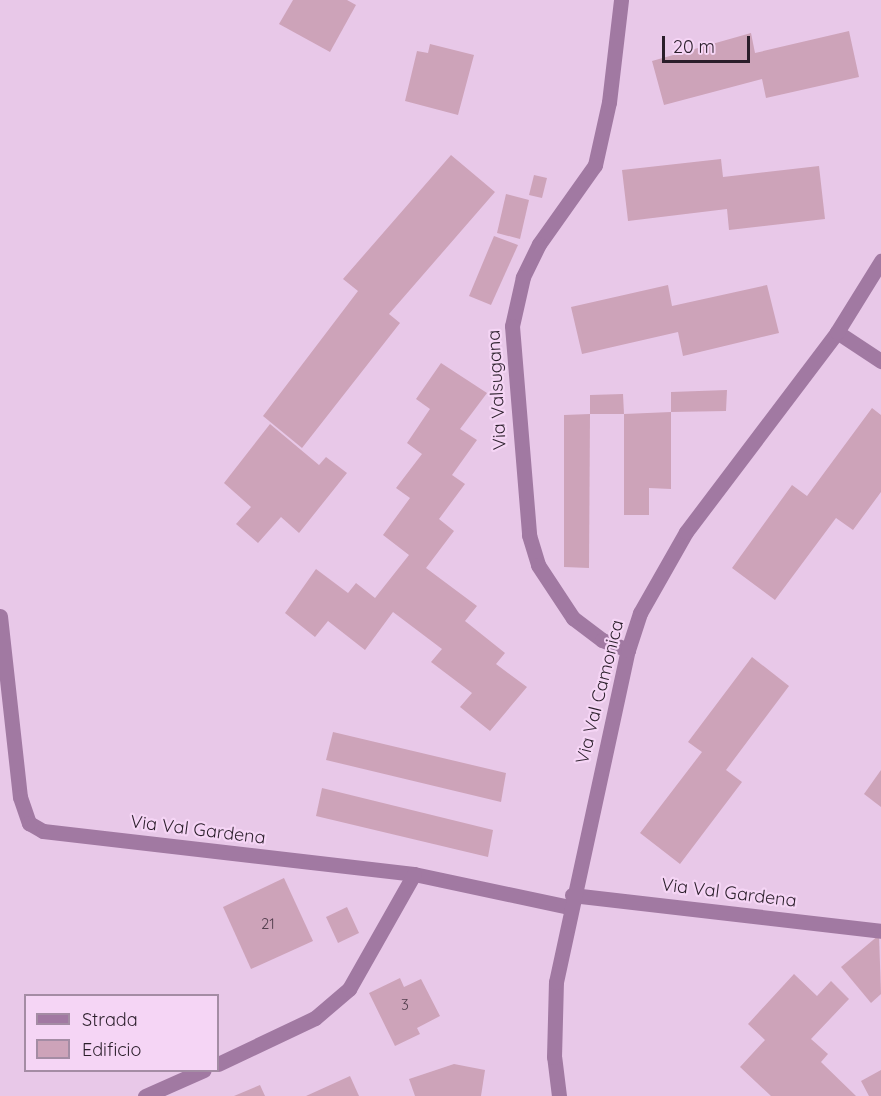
<!DOCTYPE html>
<style>
body{margin:0}
#map{position:relative;width:881px;height:1096px;overflow:hidden;background:#e8c8e8;font-family:Quicksand,sans-serif}
div>[style]{position:absolute}
.building>*{inset:0;background:#cda3b9}
.minor>*{height:15px;margin:-7.5px;padding:0 7.5px;transform-origin:7.5px;border-radius:7.5px;background:#a179a2}
span{translate:-50% -50%;white-space:nowrap;text-align:center;line-height:1.15;-webkit-text-stroke:4.5px #f5d5f5;paint-order:stroke}
.number-label{font-size:15px;color:#533f4e}
.number-label span{-webkit-text-stroke-width:0}
.street-label{font-size:18px;color:#2a1e2a}
.legend{position:absolute;left:24px;top:994px;width:195px;height:78px;box-sizing:border-box;background:#f5d5f5;border:2px solid #a48ca4;margin:0;padding:8px 10px;list-style:none;font-size:18px;color:#2a1e2a}
.legend li{display:flex;align-items:center;gap:12px;height:30px}
.legend b{width:30px;border:2px solid #a48ca4}
.scale{position:absolute;left:662px;top:36px;width:88px;height:27px;box-sizing:border-box;border:3px solid #2a1e2a;border-top:0;padding-left:8px;font-size:18px;line-height:21px;white-space:nowrap;color:#2a1e2a;-webkit-text-stroke:4px #f5d5f5;paint-order:stroke}
</style>
<div id="map">
<div class="building">
<i style="clip-path:polygon(293px 0,347px 0,356px 5px,330px 52px,279px 24px)"></i>
<i style="clip-path:polygon(849px 31px,859px 77px,766px 98px,762px 79px,664px 105px,652px 61px,751px 33px,755px 53px)"></i>
<i style="clip-path:polygon(430px 44px,474px 55px,458px 115px,405px 101px,417px 51px,428px 53px)"></i>
<i style="clip-path:polygon(451px 155px,495px 192px,389px 314px,400px 323px,302px 448px,263px 416px,358px 291px,343px 279px)"></i>
<i style="clip-path:polygon(721px 159px,723px 177px,819px 166px,825px 219px,729px 230px,727px 209px,628px 221px,622px 170px)"></i>
<i style="clip-path:polygon(534px 175px,547px 178px,542px 198px,529px 195px)"></i>
<i style="clip-path:polygon(506px 194px,529px 200px,520px 239px,497px 233px)"></i>
<i style="clip-path:polygon(494px 236px,518px 245px,491px 305px,469px 296px)"></i>
<i style="clip-path:polygon(668px 285px,672px 306px,767px 285px,779px 333px,683px 356px,678px 332px,582px 354px,571px 307px)"></i>
<i style="clip-path:polygon(441px 363px,487px 393px,460px 429px,477px 440px,452px 475px,465px 484px,439px 519px,454px 531px,426px 568px,477px 606px,465px 621px,505px 653px,496px 664px,527px 687px,490px 731px,460px 707px,472px 693px,431px 662px,442px 649px,393px 612px,365px 650px,328px 621px,315px 637px,285px 613px,316px 569px,348px 593px,356px 583px,375px 598px,409px 555px,383px 535px,410px 498px,396px 488px,422px 454px,407px 443px,430px 409px,416px 399px)"></i>
<i style="clip-path:polygon(727px 390px,726px 411px,671px 412px,671px 489px,649px 488px,649px 515px,624px 515px,624px 414px,671px 412px,671px 392px)"></i>
<i style="clip-path:polygon(623px 394px,624px 414px,590px 414px,590px 395px)"></i>
<i style="clip-path:polygon(872px 408px,881px 415px,881px 492px,853px 530px,836px 518px,775px 600px,732px 568px,792px 485px,807px 496px)"></i>
<i style="clip-path:polygon(590px 414px,589px 568px,564px 567px,564px 415px)"></i>
<i style="clip-path:polygon(270px 424px,319px 465px,326px 457px,347px 473px,299px 533px,281px 517px,258px 543px,236px 524px,251px 507px,224px 483px)"></i>
<i style="clip-path:polygon(752px 657px,789px 686px,726px 770px,742px 782px,680px 864px,640px 833px,702px 752px,688px 742px)"></i>
<i style="clip-path:polygon(333px 732px,506px 773px,501px 802px,326px 760px)"></i>
<i style="clip-path:polygon(881px 770px,881px 807px,864px 794px)"></i>
<i style="clip-path:polygon(322px 788px,493px 830px,488px 857px,316px 816px)"></i>
<i style="clip-path:polygon(284px 878px,313px 941px,251px 969px,223px 907px)"></i>
<i style="clip-path:polygon(347px 907px,359px 933px,338px 943px,326px 917px)"></i>
<i style="clip-path:polygon(879px 935px,881px 994px,871px 1003px,841px 967px)"></i>
<i style="clip-path:polygon(794px 974px,817px 996px,831px 981px,849px 999px,811px 1039px,828px 1054px,821px 1062px,856px 1096px,771px 1096px,740px 1067px,765px 1040px,748px 1024px)"></i>
<i style="clip-path:polygon(400px 978px,404px 987px,421px 979px,440px 1016px,417px 1028px,420px 1034px,395px 1046px,369px 993px)"></i>
<i style="clip-path:polygon(454px 1064px,485px 1070px,481px 1096px,415px 1096px,409px 1079px)"></i>
<i style="clip-path:polygon(881px 1070px,881px 1096px,869px 1096px,861px 1081px)"></i>
<i style="clip-path:polygon(350px 1076px,359px 1096px,306px 1096px)"></i>
<i style="clip-path:polygon(260px 1085px,265px 1096px,234px 1096px)"></i>
</div>
<div class="minor">
<i style="left:621px;top:0;width:103px;rotate:96.7deg"></i>
<i style="left:609px;top:102px;width:65px;rotate:102.5deg"></i>
<i style="left:595px;top:165px;width:97px;rotate:125.3deg"></i>
<i style="left:539px;top:244px;width:37px;rotate:116deg"></i>
<i style="left:523px;top:277px;width:50px;rotate:102.7deg"></i>
<i style="left:512px;top:326px;width:210px;rotate:85.3deg"></i>
<i style="left:529px;top:535px;width:31px;rotate:73deg"></i>
<i style="left:538px;top:565px;width:64px;rotate:56.6deg"></i>
<i style="left:573px;top:618px;width:36px;rotate:37deg"></i>
<i style="left:602px;top:640px;width:28px;rotate:21deg"></i>
<i style="left:837px;top:332px;width:53px;rotate:33.4deg"></i>
<i style="left:0;top:616px;width:182px;rotate:83.7deg"></i>
<i style="left:20px;top:797px;width:28px;rotate:71deg"></i>
<i style="left:29px;top:823px;width:16px;rotate:30deg"></i>
<i style="left:43px;top:831px;width:373px;rotate:6.6deg"></i>
<i style="left:414px;top:874px;width:158px;rotate:12deg"></i>
<i style="left:572px;top:895px;width:311px;rotate:6.6deg"></i>
<i style="left:218px;top:1064px;width:107px;rotate:-25.4deg"></i>
<i style="left:315px;top:1018px;width:45px;rotate:-40.5deg"></i>
<i style="left:349px;top:989px;width:132px;rotate:-60.5deg"></i>
<i style="left:145px;top:1096px;width:64px;rotate:-23.8deg"></i>
<i style="left:559px;top:1096px;width:39px;rotate:-97deg"></i>
<i style="left:554px;top:1057px;width:75px;rotate:-88.5deg"></i>
<i style="left:556px;top:982px;width:340px;rotate:-77.8deg"></i>
<i style="left:628px;top:650px;width:39px;rotate:-72deg"></i>
<i style="left:640px;top:613px;width:93px;rotate:-60.4deg"></i>
<i style="left:686px;top:532px;width:251px;rotate:-52.9deg"></i>
<i style="left:837px;top:332px;width:84px;rotate:-58.2deg"></i>
</div>
<div class="number-label">
<span style="left:268px;top:924px">21</span>
<span style="left:405px;top:1005px">3</span>
</div>
<div class="street-label">
<span style="left:497px;top:390px;rotate:-93deg">Via Valsugana</span>
<span style="left:600px;top:692px;rotate:-76deg">Via Val Camonica</span>
<span style="left:198px;top:830px;rotate:7deg">Via Val Gardena</span>
<span style="left:729px;top:893px;rotate:7deg">Via Val Gardena</span>
</div>
<ul class="legend">
<li><b style="height:8px;background:#a179a2"></b>Strada</li>
<li><b style="height:16px;background:#cda3b9"></b>Edificio</li>
</ul>
<div class="scale">20 m</div>
</div>
